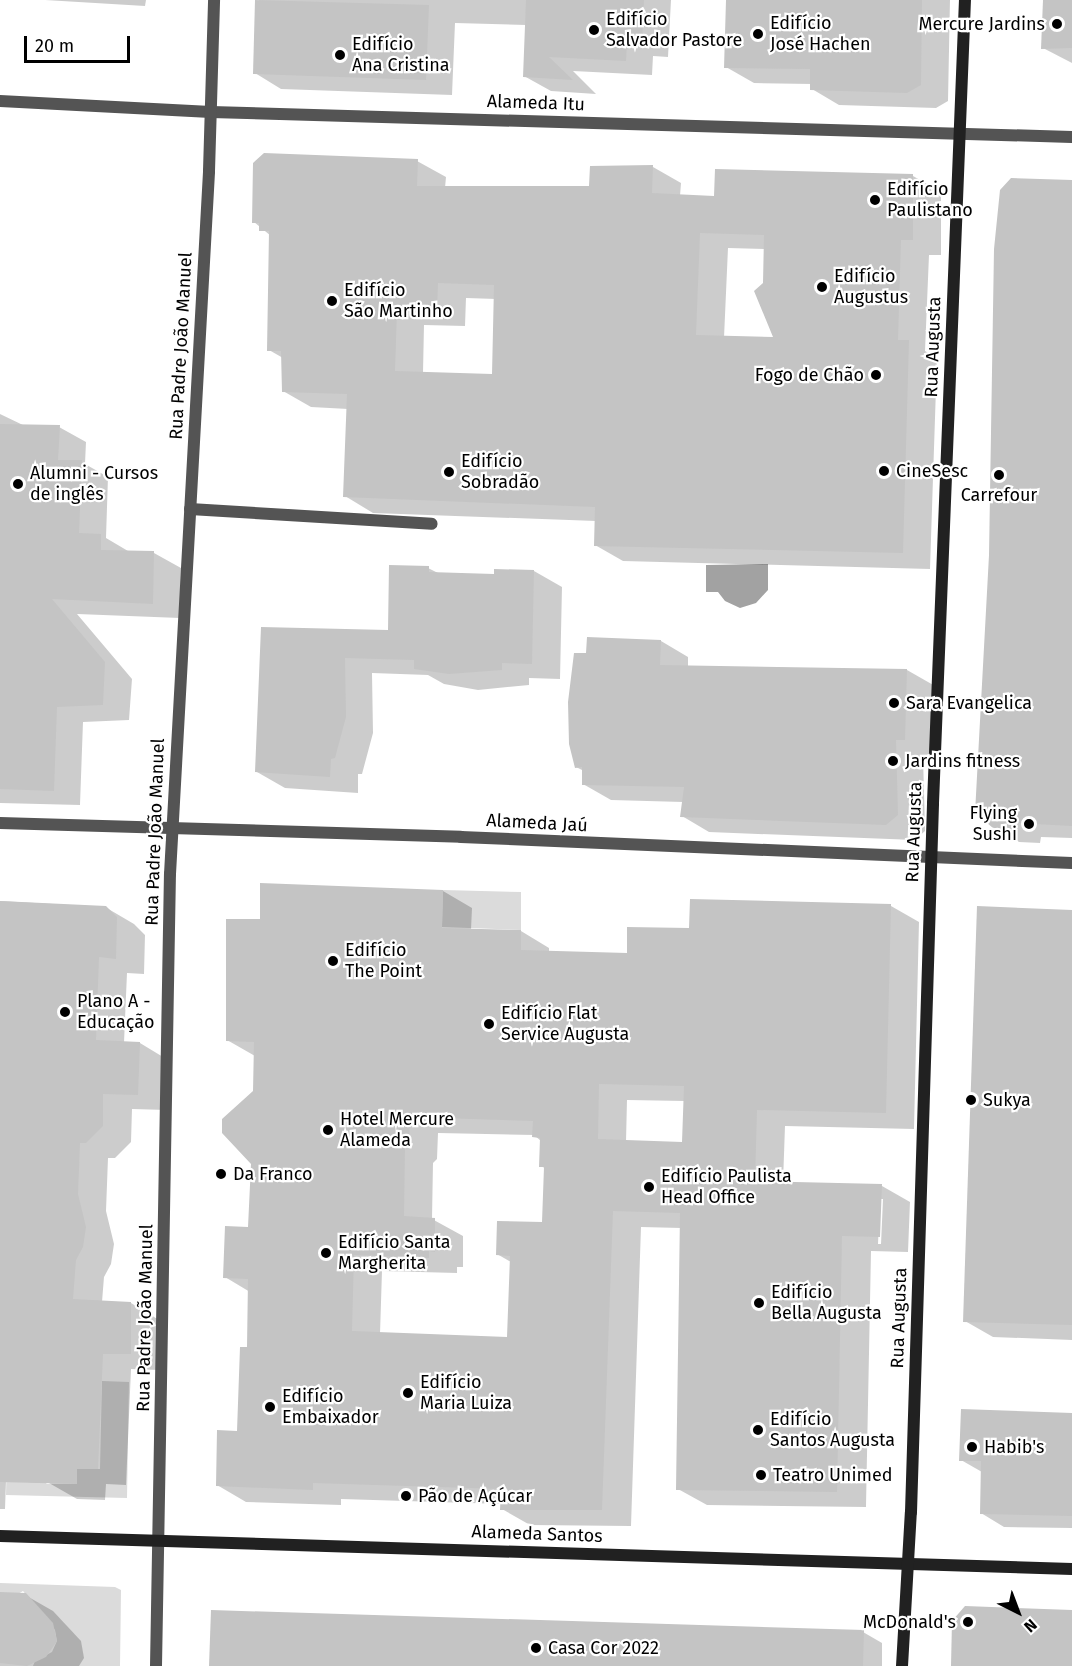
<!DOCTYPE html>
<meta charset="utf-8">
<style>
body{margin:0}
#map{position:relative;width:1072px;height:1666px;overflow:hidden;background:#fff;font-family:"Fira Sans",sans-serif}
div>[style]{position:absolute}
.green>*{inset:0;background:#dbdbdb}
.water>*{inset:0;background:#a2a2a2}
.shadow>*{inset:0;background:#0003}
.building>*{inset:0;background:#c4c4c4}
.lane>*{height:12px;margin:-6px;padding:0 6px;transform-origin:6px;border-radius:6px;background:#545454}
.street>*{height:12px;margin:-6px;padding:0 6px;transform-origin:6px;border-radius:6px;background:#545454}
.secondary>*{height:12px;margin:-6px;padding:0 6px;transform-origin:6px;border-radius:6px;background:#212121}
.dots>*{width:16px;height:16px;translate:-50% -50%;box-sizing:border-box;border:3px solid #fff;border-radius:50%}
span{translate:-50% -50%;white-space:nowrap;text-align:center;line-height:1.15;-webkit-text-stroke:4.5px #fff;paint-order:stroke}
.poi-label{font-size:18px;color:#000}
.left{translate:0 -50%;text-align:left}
.right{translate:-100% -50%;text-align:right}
.street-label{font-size:18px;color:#000}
.north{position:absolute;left:988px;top:1582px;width:60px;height:60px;-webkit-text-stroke:4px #fff;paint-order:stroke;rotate:138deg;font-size:16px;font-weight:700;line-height:24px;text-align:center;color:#000}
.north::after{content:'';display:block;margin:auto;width:21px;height:27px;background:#000;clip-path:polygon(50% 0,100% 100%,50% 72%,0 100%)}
.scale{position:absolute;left:24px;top:36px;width:106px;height:27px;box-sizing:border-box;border:3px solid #000;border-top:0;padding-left:8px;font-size:18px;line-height:21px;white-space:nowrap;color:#000;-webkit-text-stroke:4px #fff;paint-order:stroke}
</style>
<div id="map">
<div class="green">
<i style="clip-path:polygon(443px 890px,521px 892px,521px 930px,442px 927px)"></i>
<i style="clip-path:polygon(102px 1381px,129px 1382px,127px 1498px,6px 1495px,7px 1448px,47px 1484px,77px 1484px,77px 1469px,100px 1469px)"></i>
<i style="clip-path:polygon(0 1583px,115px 1587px,121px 1590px,120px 1666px,33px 1666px,35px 1661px,52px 1652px,57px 1641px,55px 1630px,23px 1591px,8px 1600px,0 1592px)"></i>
</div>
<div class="water">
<i style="clip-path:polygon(768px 564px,768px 590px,756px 603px,740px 608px,725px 601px,718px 592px,706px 592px,706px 565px)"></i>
</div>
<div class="shadow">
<i style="clip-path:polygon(45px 0,146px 0,145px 6px)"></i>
<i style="clip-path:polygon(259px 0,671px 0,668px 57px,653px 56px,652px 75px,573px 71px,596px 94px,551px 91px,524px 76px,526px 25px,455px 23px,452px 95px,281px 89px,255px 73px)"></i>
<i style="clip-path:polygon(727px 0,950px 0,948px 101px,936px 108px,839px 105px,812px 89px,812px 84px,754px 83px,726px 67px)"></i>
<i style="clip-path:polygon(1045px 0,1072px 0,1072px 63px,1043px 48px)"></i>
<i style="clip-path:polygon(evenodd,417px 161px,446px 177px,445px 188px,591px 188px,653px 167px,681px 183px,680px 196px,715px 197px,716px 171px,913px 176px,941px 192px,941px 255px,929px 255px,925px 351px,937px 358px,930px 569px,623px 561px,595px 545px,596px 521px,373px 513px,345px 496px,348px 409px,311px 407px,283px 391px,283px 358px,269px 350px,271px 236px,254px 222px,417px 161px,728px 248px,765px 249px,765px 284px,775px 339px,724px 338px,728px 248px,417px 161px,466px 298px,496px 299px,493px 376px,423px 373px,424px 325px,465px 326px,466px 298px)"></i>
<i style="clip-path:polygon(1072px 181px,1072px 838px,1041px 837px,1040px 843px,1019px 842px,977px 812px)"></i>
<i style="clip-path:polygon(0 414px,25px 426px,59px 427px,86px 442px,85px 464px,108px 477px,106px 538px,128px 551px,154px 553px,181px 568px,180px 618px,77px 614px,132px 679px,129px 720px,83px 722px,80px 805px,0 803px)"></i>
<i style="clip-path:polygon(428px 568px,440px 574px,496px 576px,534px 571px,562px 587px,560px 679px,529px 678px,529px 685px,478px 690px,444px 684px,428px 675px,372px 673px,373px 733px,362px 774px,358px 774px,358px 793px,285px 788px,257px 772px,262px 628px,389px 632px)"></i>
<i style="clip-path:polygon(661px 641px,688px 657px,688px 667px,907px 670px,935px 686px,932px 755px,923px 755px,925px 831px,915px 840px,709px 832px,682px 816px,683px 802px,611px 800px,583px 784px,584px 771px,576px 767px,588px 654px)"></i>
<i style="clip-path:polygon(evenodd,262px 885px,443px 891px,472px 908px,471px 930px,521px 931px,549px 948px,549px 952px,628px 954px,691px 930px,891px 906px,919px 922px,914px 1129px,785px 1126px,783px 1183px,882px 1186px,910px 1202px,908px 1252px,871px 1251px,866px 1507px,707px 1505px,678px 1489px,681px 1228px,641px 1227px,631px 1526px,530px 1525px,502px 1509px,502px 1504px,341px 1499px,341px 1505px,246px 1502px,217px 1485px,239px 1432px,249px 1349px,250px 1292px,225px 1277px,250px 1229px,255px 1056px,227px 1040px,261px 921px,262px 885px,627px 1100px,685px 1101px,684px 1144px,626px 1142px,627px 1100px,262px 885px,438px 1133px,534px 1135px,541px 1141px,540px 1166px,545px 1168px,544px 1223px,497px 1254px,511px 1262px,508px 1338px,380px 1334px,382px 1271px,457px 1273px,457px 1267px,463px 1267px,463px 1236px,432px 1219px,433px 1163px,437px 1159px,438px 1133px,262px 885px,880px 1199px,883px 1199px,881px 1244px,878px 1244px,880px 1199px)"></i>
<i style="clip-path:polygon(0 901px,105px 907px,134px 924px,145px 935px,144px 974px,127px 973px,124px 1043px,140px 1043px,168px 1060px,166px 1110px,132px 1109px,131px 1142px,115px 1158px,108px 1158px,106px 1211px,114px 1244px,111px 1264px,104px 1277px,102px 1302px,131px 1303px,159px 1320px,159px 1370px,131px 1369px,126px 1485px,106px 1484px,105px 1500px,77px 1499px,49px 1483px,6px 1481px,5px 1509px,0 1509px)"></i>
<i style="clip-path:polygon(1072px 911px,1072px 1340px,993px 1337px,965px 1321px)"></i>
<i style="clip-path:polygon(1072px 1414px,1072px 1528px,1004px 1527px,981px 1513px,982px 1472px,961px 1460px)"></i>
<i style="clip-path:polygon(0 1594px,25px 1595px,53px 1611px,81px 1641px,84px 1658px,79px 1666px,0 1666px)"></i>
<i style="clip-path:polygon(863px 1632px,882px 1643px,882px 1666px,210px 1666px)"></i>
</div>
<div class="building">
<i style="clip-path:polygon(255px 0,429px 5px,426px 80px,253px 74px)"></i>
<i style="clip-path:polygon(526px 0,644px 0,642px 43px,627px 42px,626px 61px,549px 57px,573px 80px,523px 77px)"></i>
<i style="clip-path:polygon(726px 0,922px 0,921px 85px,907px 93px,810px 90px,810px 69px,724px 68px)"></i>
<i style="clip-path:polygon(1043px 0,1072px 0,1072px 48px,1041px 49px)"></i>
<i style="clip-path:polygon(evenodd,264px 153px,418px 159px,417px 186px,589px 186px,590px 166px,653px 165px,652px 193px,714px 196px,715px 169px,913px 174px,913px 240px,901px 240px,898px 340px,909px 340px,903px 553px,594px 546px,595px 507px,343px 497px,347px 394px,282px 392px,281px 351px,267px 351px,269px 231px,259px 231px,259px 223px,252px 223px,253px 163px,264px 153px,700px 233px,764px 235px,763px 283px,754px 291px,773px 337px,696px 335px,700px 233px,264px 153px,438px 283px,494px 285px,492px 374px,395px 371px,397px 310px,437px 311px,438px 283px)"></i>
<i style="clip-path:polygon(1011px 178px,1072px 180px,1072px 826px,1016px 823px,1015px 830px,993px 828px,975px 813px,989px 555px,994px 249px,1000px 190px)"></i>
<i style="clip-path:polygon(0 424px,60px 425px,58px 460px,82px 460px,79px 533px,101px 534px,101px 550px,154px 551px,153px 604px,52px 599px,105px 662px,103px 705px,57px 707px,54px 791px,0 789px)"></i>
<i style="clip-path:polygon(389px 565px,429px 566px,429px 572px,494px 574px,494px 569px,534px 570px,532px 664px,502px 663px,502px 670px,449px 674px,414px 669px,414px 660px,345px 658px,346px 717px,335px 758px,331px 759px,330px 777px,255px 772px,261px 627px,388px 630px)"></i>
<i style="clip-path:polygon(587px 637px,661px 640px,660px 665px,907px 669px,905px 740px,896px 740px,898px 815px,886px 825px,680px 817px,684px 787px,582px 785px,582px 767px,575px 768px,569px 744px,568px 702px,574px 653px,586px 653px)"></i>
<i style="clip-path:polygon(evenodd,260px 883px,443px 890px,442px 928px,521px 930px,521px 950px,627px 953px,627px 927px,689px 928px,690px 899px,891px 904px,886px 1113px,757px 1110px,755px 1181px,882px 1184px,880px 1237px,842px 1236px,837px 1492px,676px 1490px,680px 1213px,613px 1211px,602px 1510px,500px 1510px,501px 1489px,313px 1483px,313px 1490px,216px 1486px,217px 1430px,237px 1431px,240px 1347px,247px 1347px,248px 1279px,223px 1278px,225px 1226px,248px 1227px,251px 1164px,222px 1133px,222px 1119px,253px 1091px,254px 1042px,226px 1041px,226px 919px,260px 919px,260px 883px,599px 1084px,684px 1086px,682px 1142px,598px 1139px,599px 1084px,260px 883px,410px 1117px,533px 1121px,532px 1137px,540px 1138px,539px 1167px,544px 1167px,542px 1222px,497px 1221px,496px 1255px,510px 1256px,507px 1337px,352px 1331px,354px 1255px,429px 1258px,429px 1251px,435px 1252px,435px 1218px,404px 1216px,405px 1146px,409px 1142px,410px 1117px)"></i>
<i style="clip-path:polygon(0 901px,106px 906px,117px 917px,116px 959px,99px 957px,96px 1040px,140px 1042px,138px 1095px,103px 1094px,103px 1126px,86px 1143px,80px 1143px,78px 1194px,86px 1227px,83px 1247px,76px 1260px,73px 1299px,131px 1302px,131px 1354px,103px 1354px,98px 1469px,77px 1469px,77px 1484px,0 1482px)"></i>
<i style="clip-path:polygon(977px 906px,1072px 910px,1072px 1325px,963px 1322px)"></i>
<i style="clip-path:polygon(961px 1409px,1072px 1413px,1072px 1516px,980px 1514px,981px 1461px,959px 1461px)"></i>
<i style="clip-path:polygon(0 1592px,26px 1593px,53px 1623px,57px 1641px,46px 1657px,27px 1666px,0 1663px)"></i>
<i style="clip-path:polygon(965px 1606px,1072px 1610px,1072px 1666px,951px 1666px,952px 1621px)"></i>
<i style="clip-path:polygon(211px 1610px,864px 1630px,863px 1666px,209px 1666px)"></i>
</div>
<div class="lane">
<i style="left:190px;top:509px;width:242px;rotate:3.5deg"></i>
</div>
<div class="street">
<i style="left:0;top:101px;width:211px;rotate:3deg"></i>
<i style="left:211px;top:112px;width:861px;rotate:1.66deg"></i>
<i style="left:0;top:823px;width:461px;rotate:1.7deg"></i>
<i style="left:461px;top:837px;width:612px;rotate:2.44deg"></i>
<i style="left:156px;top:1666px;width:792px;rotate:-88.99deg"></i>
<i style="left:170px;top:874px;width:704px;rotate:-86.82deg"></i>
<i style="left:209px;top:171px;width:171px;rotate:-88.3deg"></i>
</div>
<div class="secondary">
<i style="left:0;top:1536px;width:1073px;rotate:1.76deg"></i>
<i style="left:902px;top:1666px;width:154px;rotate:-86.7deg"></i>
<i style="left:911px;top:1512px;width:709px;rotate:-88.22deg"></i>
<i style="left:933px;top:803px;width:804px;rotate:-87.72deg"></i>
</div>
<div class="dots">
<i style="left:1057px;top:24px;background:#000"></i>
<i style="left:594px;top:30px;background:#000"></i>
<i style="left:758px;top:34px;background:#000"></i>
<i style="left:340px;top:55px;background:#000"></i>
<i style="left:875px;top:200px;background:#000"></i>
<i style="left:822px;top:287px;background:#000"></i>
<i style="left:332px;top:301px;background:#000"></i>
<i style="left:876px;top:375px;background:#000"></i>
<i style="left:884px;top:471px;background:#000"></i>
<i style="left:449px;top:472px;background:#000"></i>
<i style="left:999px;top:475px;background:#000"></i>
<i style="left:18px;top:484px;background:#000"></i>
<i style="left:894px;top:703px;background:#000"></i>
<i style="left:893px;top:761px;background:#000"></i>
<i style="left:1029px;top:824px;background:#000"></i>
<i style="left:333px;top:961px;background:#000"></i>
<i style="left:65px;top:1012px;background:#000"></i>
<i style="left:489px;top:1024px;background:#000"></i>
<i style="left:971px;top:1100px;background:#000"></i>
<i style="left:328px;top:1130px;background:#000"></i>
<i style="left:221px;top:1174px;background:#000"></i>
<i style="left:649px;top:1187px;background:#000"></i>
<i style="left:326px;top:1253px;background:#000"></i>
<i style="left:759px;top:1303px;background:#000"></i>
<i style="left:408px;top:1393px;background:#000"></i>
<i style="left:270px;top:1407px;background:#000"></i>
<i style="left:758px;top:1430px;background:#000"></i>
<i style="left:972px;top:1447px;background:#000"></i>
<i style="left:761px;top:1475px;background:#000"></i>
<i style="left:406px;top:1496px;background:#000"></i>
<i style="left:968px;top:1622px;background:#000"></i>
<i style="left:536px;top:1648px;background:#000"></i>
</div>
<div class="poi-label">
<span class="left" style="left:606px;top:30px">Edifício<br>Salvador Pastore</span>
<span class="left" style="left:770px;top:34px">Edifício<br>José Hachen</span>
<span class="right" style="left:1045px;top:24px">Mercure Jardins</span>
<span class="left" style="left:352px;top:55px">Edifício<br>Ana Cristina</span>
<span class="left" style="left:887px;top:200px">Edifício<br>Paulistano</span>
<span class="left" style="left:834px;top:287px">Edifício<br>Augustus</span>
<span class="left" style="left:344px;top:301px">Edifício<br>São Martinho</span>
<span class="right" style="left:864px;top:375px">Fogo de Chão</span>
<span class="left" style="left:461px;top:472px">Edifício<br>Sobradão</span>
<span class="left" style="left:896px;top:471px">CineSesc</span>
<span class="left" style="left:30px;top:484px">Alumni - Cursos<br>de inglês</span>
<span style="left:999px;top:495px">Carrefour</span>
<span class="left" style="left:906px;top:703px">Sara Evangelica</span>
<span class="left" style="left:905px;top:761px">Jardins fitness</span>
<span class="right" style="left:1017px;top:824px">Flying<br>Sushi</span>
<span class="left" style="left:345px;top:961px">Edifício<br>The Point</span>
<span class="left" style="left:77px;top:1012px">Plano A -<br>Educação</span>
<span class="left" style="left:501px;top:1024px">Edifício Flat<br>Service Augusta</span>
<span class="left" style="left:983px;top:1100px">Sukya</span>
<span class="left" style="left:340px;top:1130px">Hotel Mercure<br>Alameda</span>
<span class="left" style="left:233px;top:1174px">Da Franco</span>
<span class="left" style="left:661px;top:1187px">Edifício Paulista<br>Head Office</span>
<span class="left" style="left:338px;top:1253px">Edifício Santa<br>Margherita</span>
<span class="left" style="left:771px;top:1303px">Edifício<br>Bella Augusta</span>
<span class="left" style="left:420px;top:1393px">Edifício<br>Maria Luiza</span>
<span class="left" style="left:282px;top:1407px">Edifício<br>Embaixador</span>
<span class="left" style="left:770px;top:1430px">Edifício<br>Santos Augusta</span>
<span class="left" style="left:984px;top:1447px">Habib's</span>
<span class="left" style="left:773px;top:1475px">Teatro Unimed</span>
<span class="left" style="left:418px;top:1496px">Pão de Açúcar</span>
<span class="right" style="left:956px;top:1622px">McDonald's</span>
<span class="left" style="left:548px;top:1648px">Casa Cor 2022</span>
</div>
<div class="street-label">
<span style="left:536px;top:103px;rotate:2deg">Alameda Itu</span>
<span style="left:181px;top:346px;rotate:-87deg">Rua Padre João Manuel</span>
<span style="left:933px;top:347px;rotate:-88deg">Rua Augusta</span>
<span style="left:537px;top:823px;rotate:3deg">Alameda Jaú</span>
<span style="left:155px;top:832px;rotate:-88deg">Rua Padre João Manuel</span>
<span style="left:914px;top:832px;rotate:-88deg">Rua Augusta</span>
<span style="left:145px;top:1318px;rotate:-89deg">Rua Padre João Manuel</span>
<span style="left:899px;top:1318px;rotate:-88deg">Rua Augusta</span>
<span style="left:537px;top:1534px;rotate:2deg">Alameda Santos</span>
</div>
<div class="north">N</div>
<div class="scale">20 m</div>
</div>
